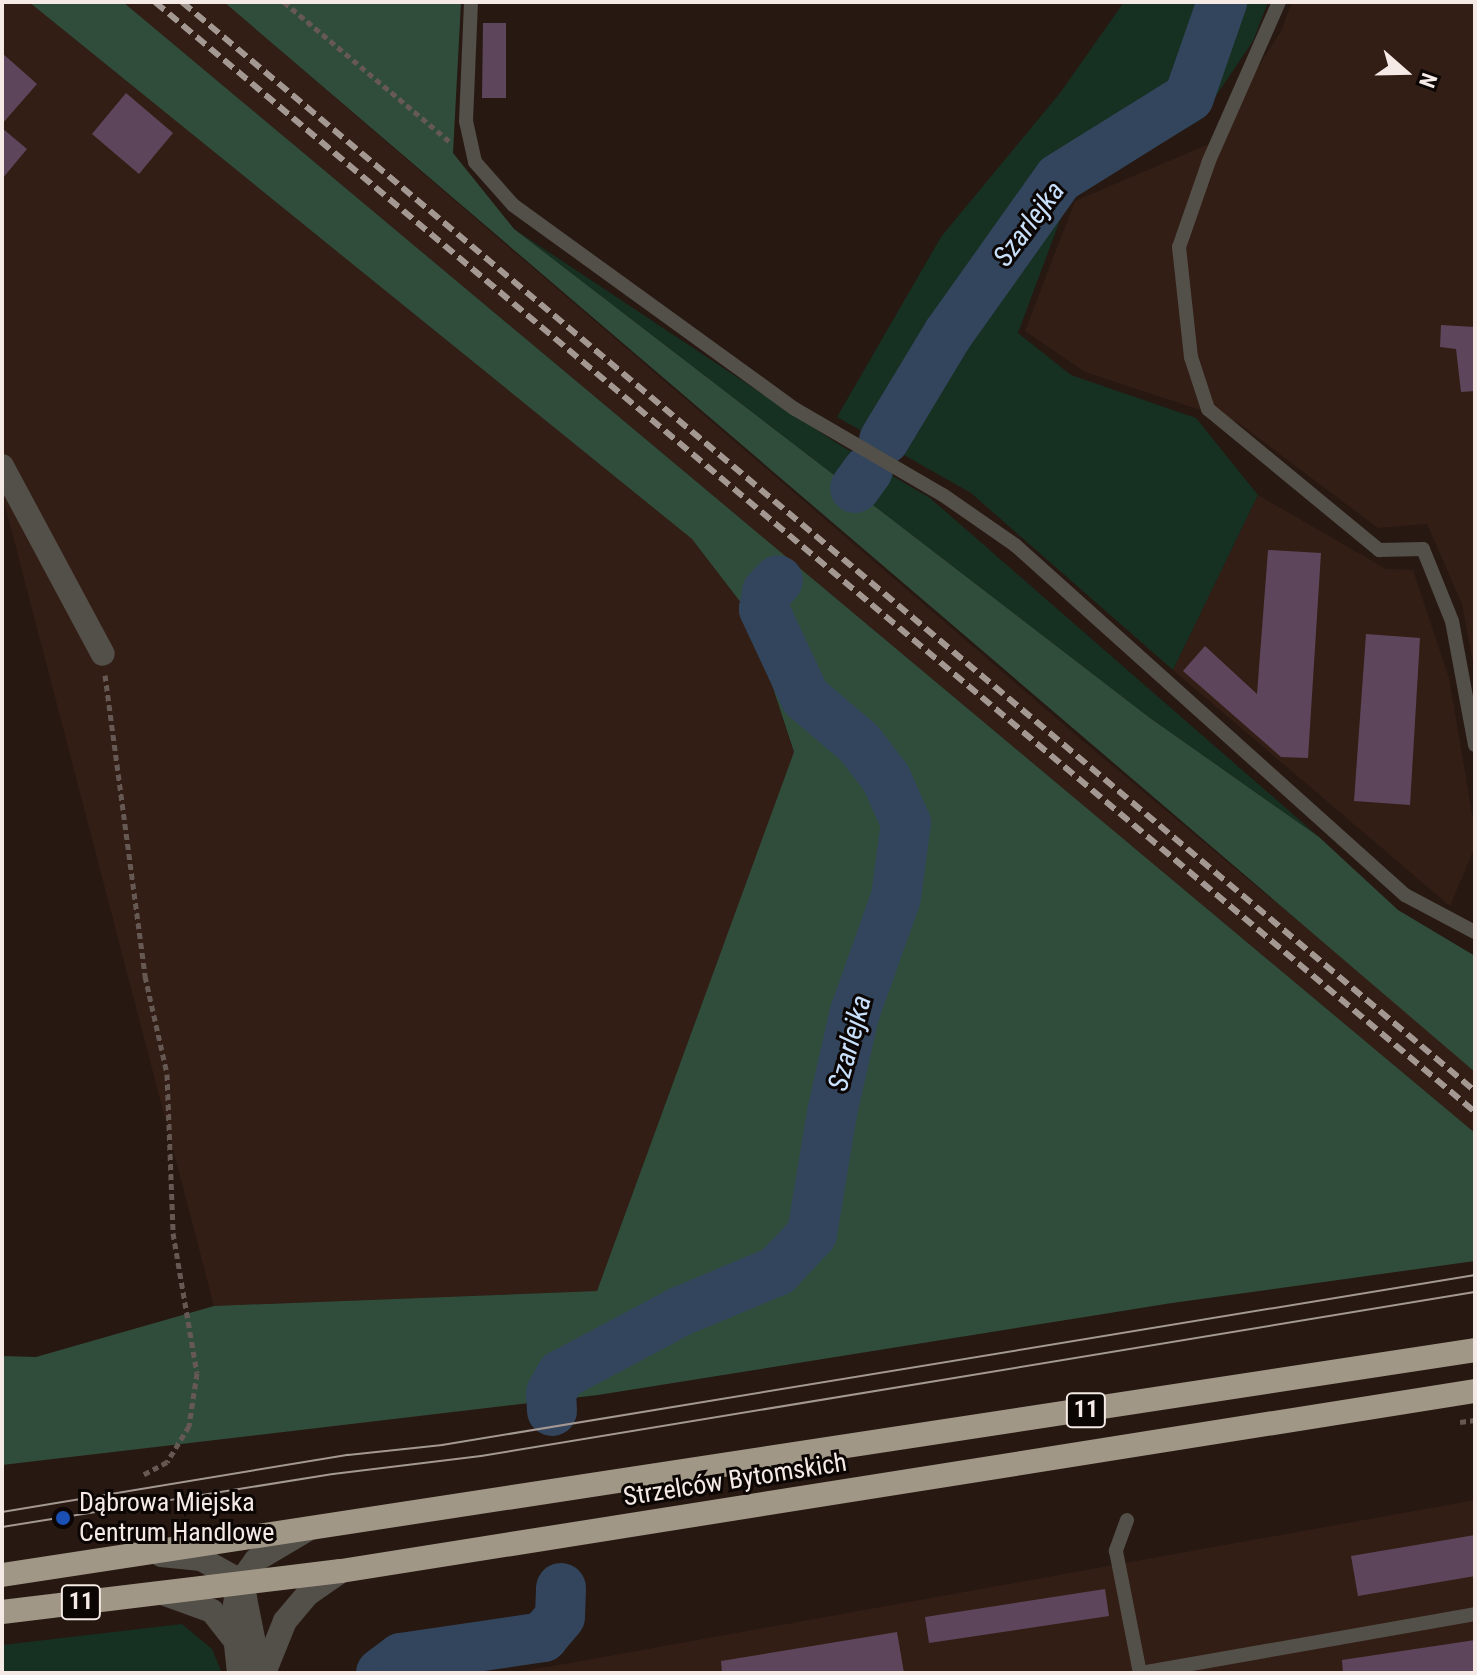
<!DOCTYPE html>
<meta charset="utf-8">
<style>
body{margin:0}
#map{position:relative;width:1477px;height:1675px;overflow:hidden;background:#271812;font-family:"Roboto Condensed",sans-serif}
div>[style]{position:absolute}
.built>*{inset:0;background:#331e15}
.green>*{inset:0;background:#163022}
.forest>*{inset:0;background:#304d3c}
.river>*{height:50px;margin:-25px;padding:0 25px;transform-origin:25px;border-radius:25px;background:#32455c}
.building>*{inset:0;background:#5d465b}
.path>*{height:5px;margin-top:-2.5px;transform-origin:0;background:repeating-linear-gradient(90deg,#665853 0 6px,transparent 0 10px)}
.lane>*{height:14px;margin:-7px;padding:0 7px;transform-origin:7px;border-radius:7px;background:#534f49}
.street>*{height:24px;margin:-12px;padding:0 12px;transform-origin:12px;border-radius:12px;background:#534f49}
.highway>*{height:24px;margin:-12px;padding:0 12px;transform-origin:12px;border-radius:12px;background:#a19786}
.tram>*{height:2px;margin:-1px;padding:0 1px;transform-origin:1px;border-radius:1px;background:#a49892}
.rail>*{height:6px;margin-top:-3px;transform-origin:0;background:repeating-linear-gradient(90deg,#a49892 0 12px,transparent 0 18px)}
.dots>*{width:22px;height:22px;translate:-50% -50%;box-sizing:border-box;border:4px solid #0b0604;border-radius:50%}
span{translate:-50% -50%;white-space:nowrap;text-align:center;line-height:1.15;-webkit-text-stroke:6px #0b0604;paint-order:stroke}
.shield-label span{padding:2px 6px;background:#0b0604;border:2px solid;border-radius:6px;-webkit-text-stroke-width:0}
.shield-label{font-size:24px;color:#f5eae5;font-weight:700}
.street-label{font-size:26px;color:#f5eae5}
.poi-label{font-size:26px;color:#f5eae5}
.left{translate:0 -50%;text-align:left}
.water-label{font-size:28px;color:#c8e0fb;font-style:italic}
.frame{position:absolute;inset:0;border:4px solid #f5eae5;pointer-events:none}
.north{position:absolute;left:1365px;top:32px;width:80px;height:80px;-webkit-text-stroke:6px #0b0604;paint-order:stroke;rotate:110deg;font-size:22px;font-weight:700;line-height:32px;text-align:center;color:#f5eae5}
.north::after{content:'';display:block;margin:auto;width:28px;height:36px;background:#f5eae5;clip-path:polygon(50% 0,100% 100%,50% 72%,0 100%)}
</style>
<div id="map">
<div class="built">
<i style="clip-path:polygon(2px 2px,29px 2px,692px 539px,748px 612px,794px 753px,597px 1291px,214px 1306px,2px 494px)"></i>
<i style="clip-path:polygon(123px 2px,224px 2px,1078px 737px,1475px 1069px,1475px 1133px)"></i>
<i style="clip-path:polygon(1292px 2px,1475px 2px,1475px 673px,1462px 604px,1427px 524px,1378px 528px,1237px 422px,1085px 372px,1025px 331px,1075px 201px,1209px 144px,1281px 31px)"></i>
<i style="clip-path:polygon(1258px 495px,1386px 569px,1413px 570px,1449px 678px,1475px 831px,1475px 846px,1450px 906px,1173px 670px)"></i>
<i style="clip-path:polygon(1475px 1500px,1475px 1673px,513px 1673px,598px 1658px)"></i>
</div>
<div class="green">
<i style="clip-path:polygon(1124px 2px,1268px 2px,1253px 41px,1199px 121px,1069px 196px,1018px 333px,1071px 375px,1196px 418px,1258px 495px,1173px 670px,971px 493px,837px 417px,941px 237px,1060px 93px)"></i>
<i style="clip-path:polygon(514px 229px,835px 442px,930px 498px,1319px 837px,1150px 718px)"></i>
<i style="clip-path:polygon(182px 1624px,212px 1649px,222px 1673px,2px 1673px,2px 1645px)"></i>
</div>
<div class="forest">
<i style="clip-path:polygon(29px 2px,123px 2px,1475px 1133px,1475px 1261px,1172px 1303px,598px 1395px,2px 1465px,2px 1356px,36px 1357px,214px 1306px,597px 1291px,794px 752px,748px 612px,692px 539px)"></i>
<i style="clip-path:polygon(224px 2px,461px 2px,453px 153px,514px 229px,1150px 718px,1319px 837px,1398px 910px,1475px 956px,1475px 1072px)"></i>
</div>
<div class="river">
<i style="left:884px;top:440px;width:124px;rotate:-58.9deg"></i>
<i style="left:948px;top:334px;width:191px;rotate:-54.6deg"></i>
<i style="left:1059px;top:178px;width:153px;rotate:-31.9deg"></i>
<i style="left:1189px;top:97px;width:101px;rotate:-70.8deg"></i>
<i style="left:855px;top:488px;width:22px;rotate:-54deg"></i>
<i style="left:552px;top:1411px;width:18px;rotate:-93deg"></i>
<i style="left:551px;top:1393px;width:21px;rotate:-61deg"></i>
<i style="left:561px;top:1375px;width:136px;rotate:-28.1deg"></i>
<i style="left:681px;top:1311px;width:104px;rotate:-22.6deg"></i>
<i style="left:777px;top:1271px;width:51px;rotate:-46.6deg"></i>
<i style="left:812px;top:1234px;width:123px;rotate:-80.6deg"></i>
<i style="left:832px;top:1113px;width:100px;rotate:-77.3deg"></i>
<i style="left:854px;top:1015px;width:125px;rotate:-70.4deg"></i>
<i style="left:896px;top:897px;width:75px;rotate:-82.3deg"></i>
<i style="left:906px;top:823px;width:49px;rotate:-114deg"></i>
<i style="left:886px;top:778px;width:44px;rotate:-127.6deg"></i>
<i style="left:859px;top:743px;width:71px;rotate:-139.6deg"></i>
<i style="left:805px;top:697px;width:97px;rotate:-115deg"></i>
<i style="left:764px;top:609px;width:17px;rotate:-80deg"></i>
<i style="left:767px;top:592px;width:16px;rotate:-47deg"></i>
<i style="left:381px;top:1673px;width:25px;rotate:-37deg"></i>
<i style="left:401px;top:1658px;width:144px;rotate:-8.4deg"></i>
<i style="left:543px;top:1637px;width:26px;rotate:-50deg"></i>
<i style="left:560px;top:1617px;width:29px;rotate:-88deg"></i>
</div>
<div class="building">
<i style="clip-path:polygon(483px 23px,506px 23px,506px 98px,482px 98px)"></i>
<i style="clip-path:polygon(2px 53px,37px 84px,2px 124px)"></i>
<i style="clip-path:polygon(126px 93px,173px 133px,139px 174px,92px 134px)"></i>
<i style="clip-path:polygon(2px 128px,27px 149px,2px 179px)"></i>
<i style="clip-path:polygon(1441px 325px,1475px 327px,1475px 391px,1461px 392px,1456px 349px,1440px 347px)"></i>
<i style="clip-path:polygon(1268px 550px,1321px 553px,1308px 758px,1281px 757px,1183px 671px,1205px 646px,1257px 694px)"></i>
<i style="clip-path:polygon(1366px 634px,1420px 638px,1410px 805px,1354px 801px)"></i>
<i style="clip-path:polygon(1475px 1535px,1475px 1576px,1358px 1596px,1351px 1556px)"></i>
<i style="clip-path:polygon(1105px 1589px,1109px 1616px,929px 1643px,925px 1617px)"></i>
<i style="clip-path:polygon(897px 1632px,904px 1673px,722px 1673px,721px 1661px)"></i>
<i style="clip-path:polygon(1475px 1640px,1475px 1673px,1343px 1673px,1342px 1660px)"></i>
</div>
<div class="path">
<i style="left:284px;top:2px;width:216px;rotate:40.1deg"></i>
<i style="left:105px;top:675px;width:304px;rotate:82.4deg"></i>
<i style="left:145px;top:976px;width:100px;rotate:77.3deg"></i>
<i style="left:167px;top:1074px;width:159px;rotate:87.8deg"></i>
<i style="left:173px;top:1233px;width:142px;rotate:80.3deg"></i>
<i style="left:197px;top:1373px;width:54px;rotate:98.6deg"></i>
<i style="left:189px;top:1426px;width:42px;rotate:121.4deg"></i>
<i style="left:167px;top:1462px;width:27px;rotate:152deg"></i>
<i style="left:1460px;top:1422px;width:15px;rotate:-8deg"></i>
</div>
<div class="lane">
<i style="left:471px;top:2px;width:119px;rotate:92.4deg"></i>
<i style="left:466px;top:121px;width:42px;rotate:77.6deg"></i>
<i style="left:475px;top:162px;width:57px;rotate:48.5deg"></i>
<i style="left:513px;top:205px;width:348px;rotate:35.9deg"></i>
<i style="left:795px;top:409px;width:171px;rotate:30.2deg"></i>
<i style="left:943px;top:495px;width:88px;rotate:34.8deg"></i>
<i style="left:1015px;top:545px;width:524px;rotate:41.91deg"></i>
<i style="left:1405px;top:895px;width:79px;rotate:27.9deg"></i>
<i style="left:1279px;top:2px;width:174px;rotate:113.8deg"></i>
<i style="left:1209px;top:161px;width:91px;rotate:109.2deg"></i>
<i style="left:1179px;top:247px;width:111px;rotate:83.8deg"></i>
<i style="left:1191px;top:357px;width:55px;rotate:71.9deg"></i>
<i style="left:1208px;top:409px;width:222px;rotate:39.5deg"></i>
<i style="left:1379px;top:550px;width:44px;rotate:-1.3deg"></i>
<i style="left:1423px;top:549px;width:78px;rotate:68.1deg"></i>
<i style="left:1452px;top:621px;width:126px;rotate:79.5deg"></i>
<i style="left:1127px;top:1520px;width:33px;rotate:110deg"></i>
<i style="left:1116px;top:1551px;width:124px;rotate:78.9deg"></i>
<i style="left:1141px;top:1673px;width:339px;rotate:-10deg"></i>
</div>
<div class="street">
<i style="left:2px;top:466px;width:213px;rotate:61.8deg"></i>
<i style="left:161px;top:1555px;width:40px;rotate:5.7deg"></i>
<i style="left:201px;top:1559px;width:38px;rotate:29deg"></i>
<i style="left:234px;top:1577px;width:24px;rotate:62deg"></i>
<i style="left:245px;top:1598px;width:76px;rotate:78.7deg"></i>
<i style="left:162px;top:1593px;width:53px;rotate:19.8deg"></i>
<i style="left:212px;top:1611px;width:36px;rotate:52deg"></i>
<i style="left:239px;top:1673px;width:56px;rotate:-96.1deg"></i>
<i style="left:233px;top:1617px;width:32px;rotate:-81deg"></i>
<i style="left:238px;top:1585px;width:31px;rotate:-54deg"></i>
<i style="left:256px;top:1560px;width:57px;rotate:-30.6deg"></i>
<i style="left:264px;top:1673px;width:56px;rotate:-68deg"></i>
<i style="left:285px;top:1621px;width:35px;rotate:-50deg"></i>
<i style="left:308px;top:1594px;width:40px;rotate:-34.9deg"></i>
</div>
<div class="highway">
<i style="left:2px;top:1575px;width:1490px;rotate:-8.68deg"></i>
<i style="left:2px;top:1612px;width:341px;rotate:-6.9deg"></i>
<i style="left:341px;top:1571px;width:1148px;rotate:-9.02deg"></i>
</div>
<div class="tram">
<i style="left:2px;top:1512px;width:351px;rotate:-9.4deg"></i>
<i style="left:348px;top:1455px;width:95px;rotate:-6.1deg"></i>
<i style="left:442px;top:1445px;width:1047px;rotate:-9.35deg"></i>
<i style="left:2px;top:1527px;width:335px;rotate:-9.1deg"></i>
<i style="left:333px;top:1474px;width:149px;rotate:-6.9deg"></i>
<i style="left:481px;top:1456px;width:1007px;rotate:-9.37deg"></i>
</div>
<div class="rail">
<i style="left:155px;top:2px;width:1725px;rotate:40.06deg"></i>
<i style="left:182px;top:2px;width:1690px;rotate:40.11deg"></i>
</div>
<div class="dots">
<i style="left:63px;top:1518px;background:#1a4fb4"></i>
</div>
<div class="shield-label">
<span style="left:1086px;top:1410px">11</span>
<span style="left:81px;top:1602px">11</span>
</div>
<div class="street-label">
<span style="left:735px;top:1480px;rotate:-9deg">Strzelców Bytomskich</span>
</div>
<div class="poi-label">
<span class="left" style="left:79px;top:1518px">Dąbrowa Miejska<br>Centrum Handlowe</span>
</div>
<div class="water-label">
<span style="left:1029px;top:224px;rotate:-53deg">Szarlejka</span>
<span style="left:850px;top:1043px;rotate:-75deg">Szarlejka</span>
</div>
<div class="frame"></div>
<div class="north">N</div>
</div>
